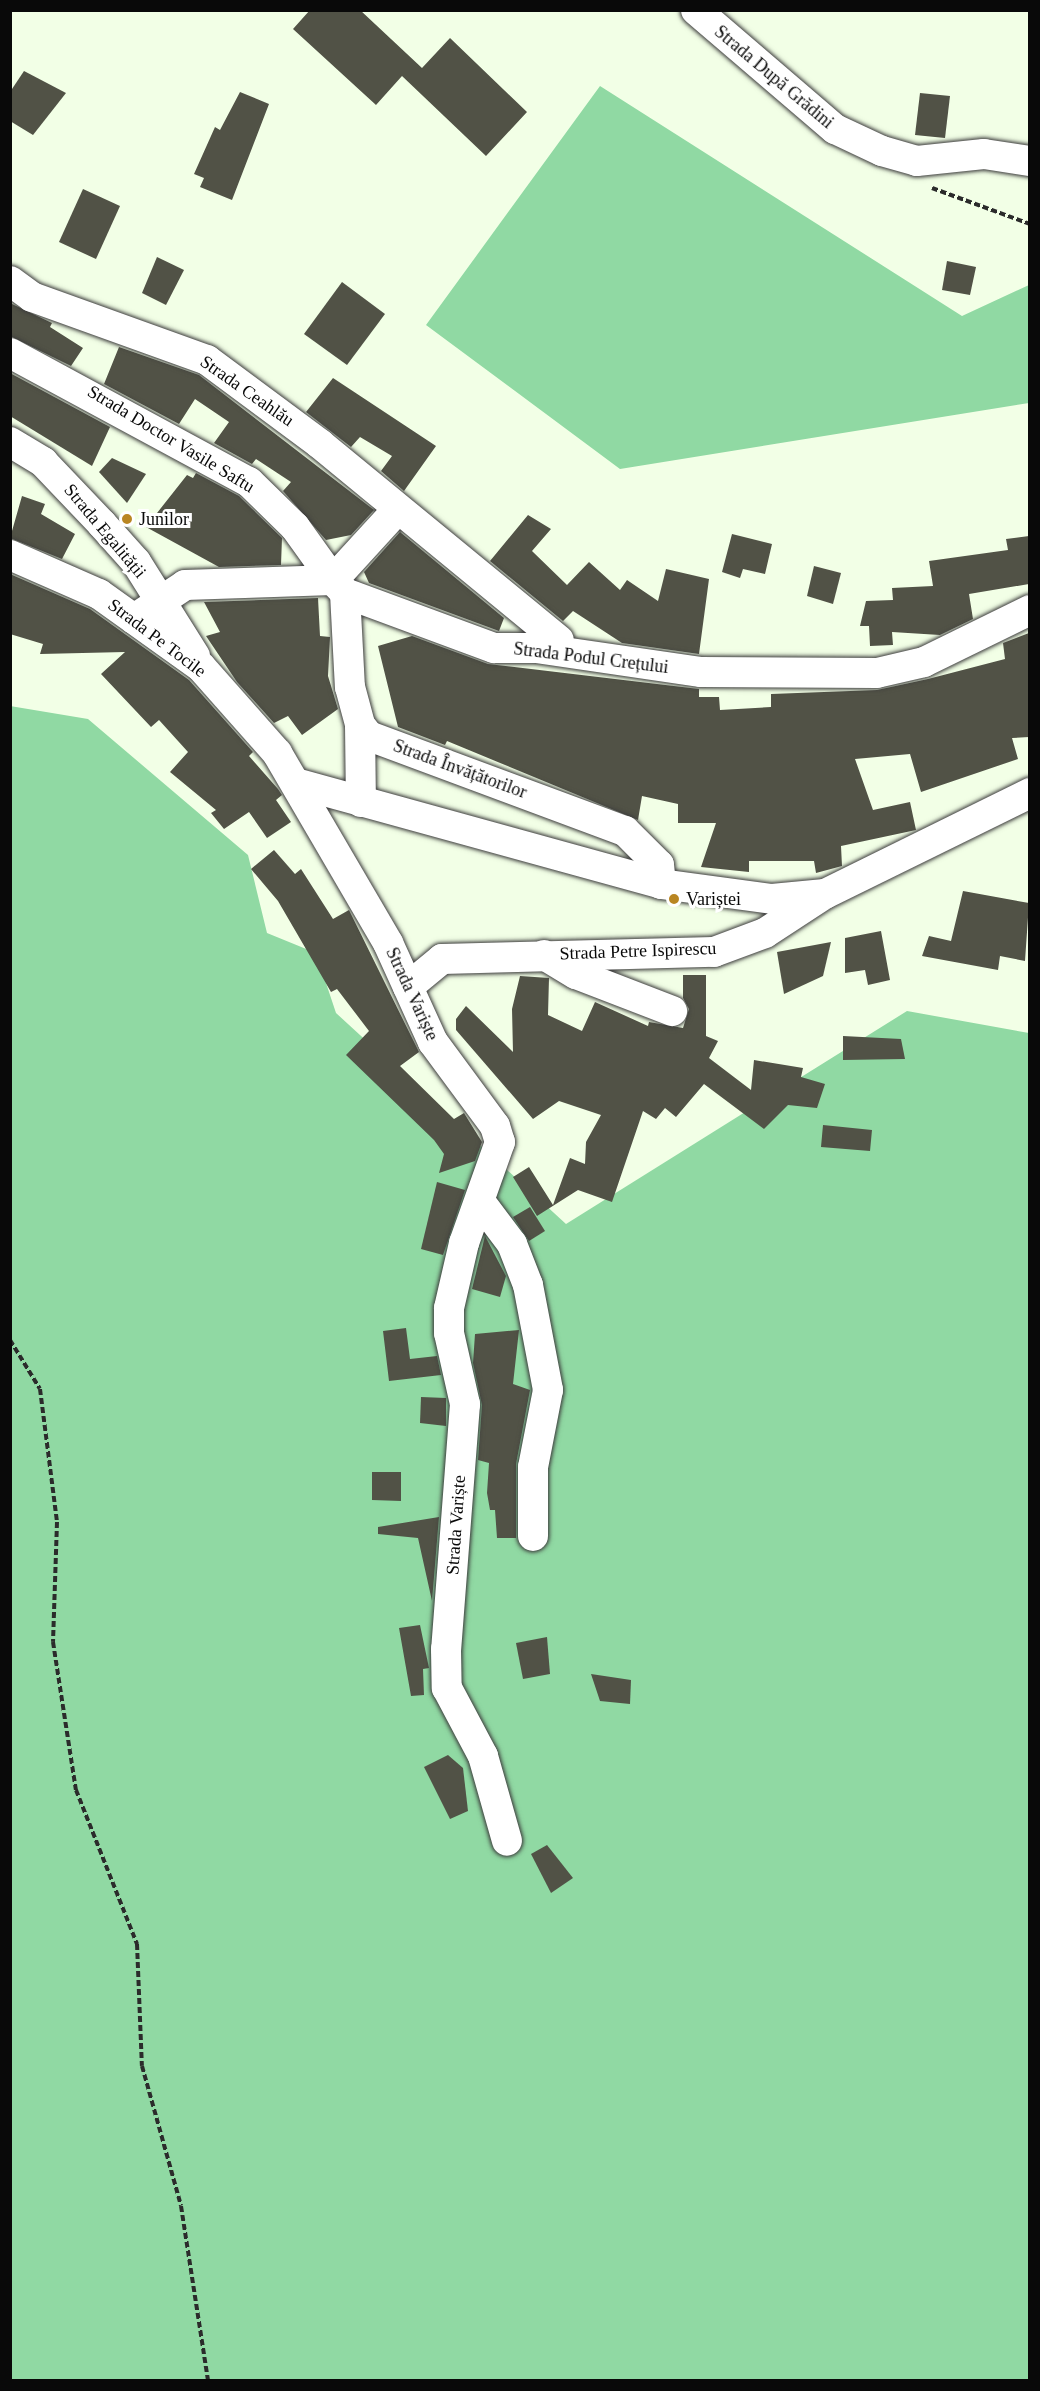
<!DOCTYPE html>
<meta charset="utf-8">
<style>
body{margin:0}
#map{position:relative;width:1040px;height:2391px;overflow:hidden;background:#f2ffe6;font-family:"Times New Roman",serif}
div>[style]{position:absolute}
.forest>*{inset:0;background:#90d9a3}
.building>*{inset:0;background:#515246}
.path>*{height:4px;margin-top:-2px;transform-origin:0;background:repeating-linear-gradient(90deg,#2b2b2b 0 6px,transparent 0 9px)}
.roads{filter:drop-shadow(0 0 2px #3c3c3c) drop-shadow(0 0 2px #3c3c3c)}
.street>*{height:30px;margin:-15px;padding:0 15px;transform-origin:15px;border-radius:15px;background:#fff}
.dots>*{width:16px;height:16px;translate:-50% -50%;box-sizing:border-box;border:3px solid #fff;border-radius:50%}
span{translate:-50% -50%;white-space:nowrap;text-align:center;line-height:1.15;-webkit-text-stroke:6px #fff;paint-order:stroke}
.street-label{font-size:18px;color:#090909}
.poi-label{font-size:18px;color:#090909}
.left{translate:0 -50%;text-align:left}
.frame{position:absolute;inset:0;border:12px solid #090909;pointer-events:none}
</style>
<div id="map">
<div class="forest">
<i style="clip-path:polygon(600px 86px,962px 316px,1029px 285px,1029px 403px,620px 469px,426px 325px)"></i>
<i style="clip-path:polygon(10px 706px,88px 719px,248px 855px,267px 933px,316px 953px,336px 1013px,566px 1224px,907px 1011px,1029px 1033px,1029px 2380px,11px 2380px)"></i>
</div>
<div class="building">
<i style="clip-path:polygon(310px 10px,360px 10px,422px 68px,450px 38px,527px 112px,486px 156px,402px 76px,376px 105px,293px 29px)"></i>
<i style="clip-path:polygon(24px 71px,66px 93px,33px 135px,10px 121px,10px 92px)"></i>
<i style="clip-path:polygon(240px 92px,269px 104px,232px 200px,200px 187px,204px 178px,194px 174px,215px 127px,220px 130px)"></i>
<i style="clip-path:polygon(920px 93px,950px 96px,945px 138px,915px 135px)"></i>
<i style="clip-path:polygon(83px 189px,120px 206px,96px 259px,59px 242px)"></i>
<i style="clip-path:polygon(157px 257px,184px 270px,166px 305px,142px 293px)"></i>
<i style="clip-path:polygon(947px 261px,976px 267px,970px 295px,942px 290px)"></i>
<i style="clip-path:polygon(342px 282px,385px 314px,347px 365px,304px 334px)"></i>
<i style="clip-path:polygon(10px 303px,52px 323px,50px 327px,83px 348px,71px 366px,10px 336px)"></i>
<i style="clip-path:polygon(119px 347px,199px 375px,374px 510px,351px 535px,326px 540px,283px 491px,291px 482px,256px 459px,252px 464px,214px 443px,229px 422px,195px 399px,179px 424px,104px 384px)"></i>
<i style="clip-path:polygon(10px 373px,110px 427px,92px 466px,10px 416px)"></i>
<i style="clip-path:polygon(333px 378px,436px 446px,404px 491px,381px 471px,392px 456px,360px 437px,351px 447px,306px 412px)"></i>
<i style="clip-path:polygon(112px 458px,146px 474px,127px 503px,99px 472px)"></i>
<i style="clip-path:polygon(196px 473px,239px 496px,282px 538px,281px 565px,219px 567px,146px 527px,187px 475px,193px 478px)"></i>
<i style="clip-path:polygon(22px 496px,45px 504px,41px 514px,75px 534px,62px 559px,10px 538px)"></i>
<i style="clip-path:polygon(528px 515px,551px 529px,532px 551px,567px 585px,589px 562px,620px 590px,627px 580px,658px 601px,666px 569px,709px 579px,699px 654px,622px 643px,573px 611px,563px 621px,490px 561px)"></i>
<i style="clip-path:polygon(400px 532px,504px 618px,499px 631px,369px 583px,364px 572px)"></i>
<i style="clip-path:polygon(732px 534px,772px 544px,765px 574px,743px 569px,740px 578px,722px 572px)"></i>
<i style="clip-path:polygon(1029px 536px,1029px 584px,969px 594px,973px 619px,940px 635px,892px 632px,893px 645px,870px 646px,869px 626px,860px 626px,866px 601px,893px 600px,892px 588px,933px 586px,929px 561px,1008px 550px,1006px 539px)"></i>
<i style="clip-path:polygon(814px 566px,841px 573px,833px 604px,807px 596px)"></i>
<i style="clip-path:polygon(10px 574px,90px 609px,189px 680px,253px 752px,249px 756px,278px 789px,282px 795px,276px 800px,291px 822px,267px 838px,249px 812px,224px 829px,211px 813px,216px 810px,170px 772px,188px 752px,159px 720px,151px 727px,101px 674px,125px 652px,40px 654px,43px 644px,10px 634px)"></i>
<i style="clip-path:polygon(318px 598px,320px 636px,330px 637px,328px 676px,338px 709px,302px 735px,288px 716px,274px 723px,237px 682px,206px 636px,220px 632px,204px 602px)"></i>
<i style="clip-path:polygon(1029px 633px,1029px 737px,1012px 738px,1018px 759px,921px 792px,910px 754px,855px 759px,873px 810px,910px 802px,916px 830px,841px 846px,842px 866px,816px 873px,814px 861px,749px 861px,749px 872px,701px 867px,716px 823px,678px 823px,678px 804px,642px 796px,638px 820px,447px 741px,445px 745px,398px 727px,378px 646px,412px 636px,488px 664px,699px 689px,699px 697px,719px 697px,720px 710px,771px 707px,771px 694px,877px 690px,928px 679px,1005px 659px,1003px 643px)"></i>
<i style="clip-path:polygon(274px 850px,295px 874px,301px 869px,333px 919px,349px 910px,419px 1052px,400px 1066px,454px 1119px,464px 1113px,482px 1142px,475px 1161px,439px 1173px,444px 1154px,434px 1140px,346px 1055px,369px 1031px,337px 989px,331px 992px,278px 901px,251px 869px)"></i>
<i style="clip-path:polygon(963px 891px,1029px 903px,1025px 961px,1000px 956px,998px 970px,922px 956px,929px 936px,951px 941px)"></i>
<i style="clip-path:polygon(881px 931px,890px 980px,868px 985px,865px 970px,845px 973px,845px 938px)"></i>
<i style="clip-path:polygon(831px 942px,823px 976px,784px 994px,777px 952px)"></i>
<i style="clip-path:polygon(683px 975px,706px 975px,706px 1036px,718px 1041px,709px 1058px,751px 1090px,754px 1060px,803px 1068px,801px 1077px,825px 1084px,817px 1108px,788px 1105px,764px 1129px,704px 1084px,676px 1117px,665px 1108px,656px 1119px,643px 1111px,612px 1202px,578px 1190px,537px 1216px,513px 1177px,529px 1167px,553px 1205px,570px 1158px,585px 1164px,586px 1142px,601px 1115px,559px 1101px,533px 1119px,456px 1030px,456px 1019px,466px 1006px,513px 1052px,512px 1009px,520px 976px,549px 978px,548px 1015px,582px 1031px,595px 1002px,648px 1026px,649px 1022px,683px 1028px,689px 1009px,683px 998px)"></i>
<i style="clip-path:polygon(843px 1036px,901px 1039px,905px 1059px,843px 1060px)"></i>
<i style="clip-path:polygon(823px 1125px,872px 1130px,870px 1151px,821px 1147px)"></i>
<i style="clip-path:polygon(437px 1182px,465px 1190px,443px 1255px,421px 1249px)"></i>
<i style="clip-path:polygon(530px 1207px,545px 1231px,529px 1241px,513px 1217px)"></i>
<i style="clip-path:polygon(485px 1236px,506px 1276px,500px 1297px,472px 1289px)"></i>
<i style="clip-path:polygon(406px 1328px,410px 1359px,437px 1356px,441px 1375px,389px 1381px,383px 1331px)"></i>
<i style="clip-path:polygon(519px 1330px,513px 1384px,530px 1390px,516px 1464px,516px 1538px,497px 1538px,495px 1510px,490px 1510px,487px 1493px,489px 1463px,478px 1460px,482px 1405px,473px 1363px,475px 1334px)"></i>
<i style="clip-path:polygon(421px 1397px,446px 1398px,446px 1426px,420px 1423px)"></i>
<i style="clip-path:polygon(372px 1472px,401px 1472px,401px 1501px,372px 1500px)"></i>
<i style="clip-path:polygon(439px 1517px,432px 1601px,418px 1538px,378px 1534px,378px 1527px)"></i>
<i style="clip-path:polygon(420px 1625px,429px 1668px,423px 1669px,424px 1695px,411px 1696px,399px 1628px)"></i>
<i style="clip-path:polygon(547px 1637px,550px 1674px,523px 1679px,516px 1643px)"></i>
<i style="clip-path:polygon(591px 1674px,631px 1680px,630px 1704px,600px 1701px)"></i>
<i style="clip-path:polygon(448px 1755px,463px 1768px,468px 1811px,450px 1819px,424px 1767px)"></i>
<i style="clip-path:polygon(547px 1845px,573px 1878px,551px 1893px,531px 1854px)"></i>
</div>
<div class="path">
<i style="left:932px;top:188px;width:104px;rotate:20.2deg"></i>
<i style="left:10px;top:1340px;width:57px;rotate:58.5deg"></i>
<i style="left:40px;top:1389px;width:134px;rotate:82.7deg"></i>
<i style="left:57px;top:1522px;width:120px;rotate:91.9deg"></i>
<i style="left:53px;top:1642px;width:150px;rotate:81.2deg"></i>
<i style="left:76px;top:1790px;width:166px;rotate:68.4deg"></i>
<i style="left:137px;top:1944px;width:122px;rotate:87.7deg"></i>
<i style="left:142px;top:2066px;width:145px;rotate:74.4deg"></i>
<i style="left:181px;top:2206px;width:176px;rotate:81.2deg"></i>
</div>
<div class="roads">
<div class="street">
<i style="left:696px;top:10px;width:183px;rotate:40.6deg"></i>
<i style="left:835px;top:129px;width:52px;rotate:25.1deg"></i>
<i style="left:882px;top:151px;width:36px;rotate:16deg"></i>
<i style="left:917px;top:161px;width:67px;rotate:-6deg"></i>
<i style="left:984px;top:154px;width:47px;rotate:8.7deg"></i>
<i style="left:10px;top:281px;width:27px;rotate:36deg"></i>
<i style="left:32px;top:297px;width:186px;rotate:19.8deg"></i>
<i style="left:207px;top:360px;width:141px;rotate:36.6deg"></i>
<i style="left:320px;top:444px;width:309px;rotate:39.4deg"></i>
<i style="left:10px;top:353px;width:272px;rotate:28.4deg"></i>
<i style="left:249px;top:482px;width:64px;rotate:44.4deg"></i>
<i style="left:295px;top:527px;width:65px;rotate:54.4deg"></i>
<i style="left:333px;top:580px;width:96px;rotate:-47.5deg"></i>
<i style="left:10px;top:442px;width:39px;rotate:31deg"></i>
<i style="left:43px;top:462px;width:86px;rotate:46.4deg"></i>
<i style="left:102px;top:524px;width:51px;rotate:48.2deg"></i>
<i style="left:136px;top:562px;width:111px;rotate:57.9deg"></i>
<i style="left:10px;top:555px;width:97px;rotate:23.7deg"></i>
<i style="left:99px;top:594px;width:125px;rotate:35.6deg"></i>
<i style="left:201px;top:667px;width:115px;rotate:48.5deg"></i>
<i style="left:277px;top:753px;width:220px;rotate:59.7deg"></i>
<i style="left:388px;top:943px;width:109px;rotate:65.6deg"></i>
<i style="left:433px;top:1042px;width:104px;rotate:53.6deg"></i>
<i style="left:495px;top:1126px;width:17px;rotate:73deg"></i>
<i style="left:500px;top:1142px;width:107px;rotate:109.6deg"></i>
<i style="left:464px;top:1243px;width:67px;rotate:103deg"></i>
<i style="left:449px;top:1308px;width:25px;rotate:90deg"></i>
<i style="left:449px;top:1333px;width:73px;rotate:77.3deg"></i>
<i style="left:465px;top:1404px;width:246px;rotate:94.4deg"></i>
<i style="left:446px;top:1649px;width:39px;rotate:89deg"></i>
<i style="left:447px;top:1688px;width:77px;rotate:62.1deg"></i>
<i style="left:483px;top:1756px;width:88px;rotate:74.2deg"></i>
<i style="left:345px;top:593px;width:94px;rotate:87deg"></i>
<i style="left:350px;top:687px;width:39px;rotate:75deg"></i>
<i style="left:360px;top:725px;width:14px;rotate:51deg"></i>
<i style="left:369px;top:736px;width:273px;rotate:20.4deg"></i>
<i style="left:625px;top:831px;width:48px;rotate:45deg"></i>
<i style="left:659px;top:865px;width:19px;rotate:84deg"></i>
<i style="left:134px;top:619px;width:61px;rotate:-33.7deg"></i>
<i style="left:185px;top:585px;width:148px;rotate:-1.9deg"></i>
<i style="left:333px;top:580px;width:18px;rotate:47deg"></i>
<i style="left:345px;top:593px;width:159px;rotate:20.3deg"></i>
<i style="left:494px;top:648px;width:42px"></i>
<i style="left:536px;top:648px;width:167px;rotate:8.3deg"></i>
<i style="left:701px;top:672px;width:176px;rotate:0.3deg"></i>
<i style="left:877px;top:673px;width:48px;rotate:-13.2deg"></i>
<i style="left:924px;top:662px;width:118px;rotate:-26.1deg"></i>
<i style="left:360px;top:725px;width:77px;rotate:89.3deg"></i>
<i style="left:299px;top:784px;width:376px;rotate:15.4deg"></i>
<i style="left:661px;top:884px;width:112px;rotate:7.7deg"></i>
<i style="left:772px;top:899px;width:53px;rotate:-5.4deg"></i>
<i style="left:825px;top:894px;width:229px;rotate:-26.2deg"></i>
<i style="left:544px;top:955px;width:37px;rotate:31deg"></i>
<i style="left:576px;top:974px;width:103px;rotate:21.1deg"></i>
<i style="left:408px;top:987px;width:44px;rotate:-39.5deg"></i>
<i style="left:442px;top:959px;width:272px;rotate:-1.5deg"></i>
<i style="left:714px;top:952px;width:54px;rotate:-20.4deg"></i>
<i style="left:765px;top:933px;width:66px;rotate:-33.2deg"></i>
<i style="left:482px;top:1204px;width:50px;rotate:53.1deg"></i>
<i style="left:512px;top:1244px;width:44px;rotate:68.7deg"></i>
<i style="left:528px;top:1285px;width:107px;rotate:79.2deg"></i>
<i style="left:548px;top:1390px;width:78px;rotate:101deg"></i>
<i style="left:533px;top:1467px;width:69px;rotate:90deg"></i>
</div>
</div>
<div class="dots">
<i style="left:127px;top:519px;background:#b98622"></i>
<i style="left:674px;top:899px;background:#b98622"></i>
</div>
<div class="street-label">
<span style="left:774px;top:77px;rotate:40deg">Strada După Grădini</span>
<span style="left:247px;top:391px;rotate:35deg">Strada Ceahlău</span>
<span style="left:171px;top:439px;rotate:31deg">Strada Doctor Vasile Saftu</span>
<span style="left:105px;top:531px;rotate:50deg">Strada Egalității</span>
<span style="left:157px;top:638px;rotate:37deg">Strada Pe Tocile</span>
<span style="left:591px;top:658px;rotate:7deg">Strada Podul Crețului</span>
<span style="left:460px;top:769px;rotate:20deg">Strada Învățătorilor</span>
<span style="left:638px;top:951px;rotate:-2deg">Strada Petre Ispirescu</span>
<span style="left:412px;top:994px;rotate:65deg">Strada Variște</span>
<span style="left:456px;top:1525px;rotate:-86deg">Strada Variște</span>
</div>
<div class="poi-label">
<span class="left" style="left:139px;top:519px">Junilor</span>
<span class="left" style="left:686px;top:899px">Variștei</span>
</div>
<div class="frame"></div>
</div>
